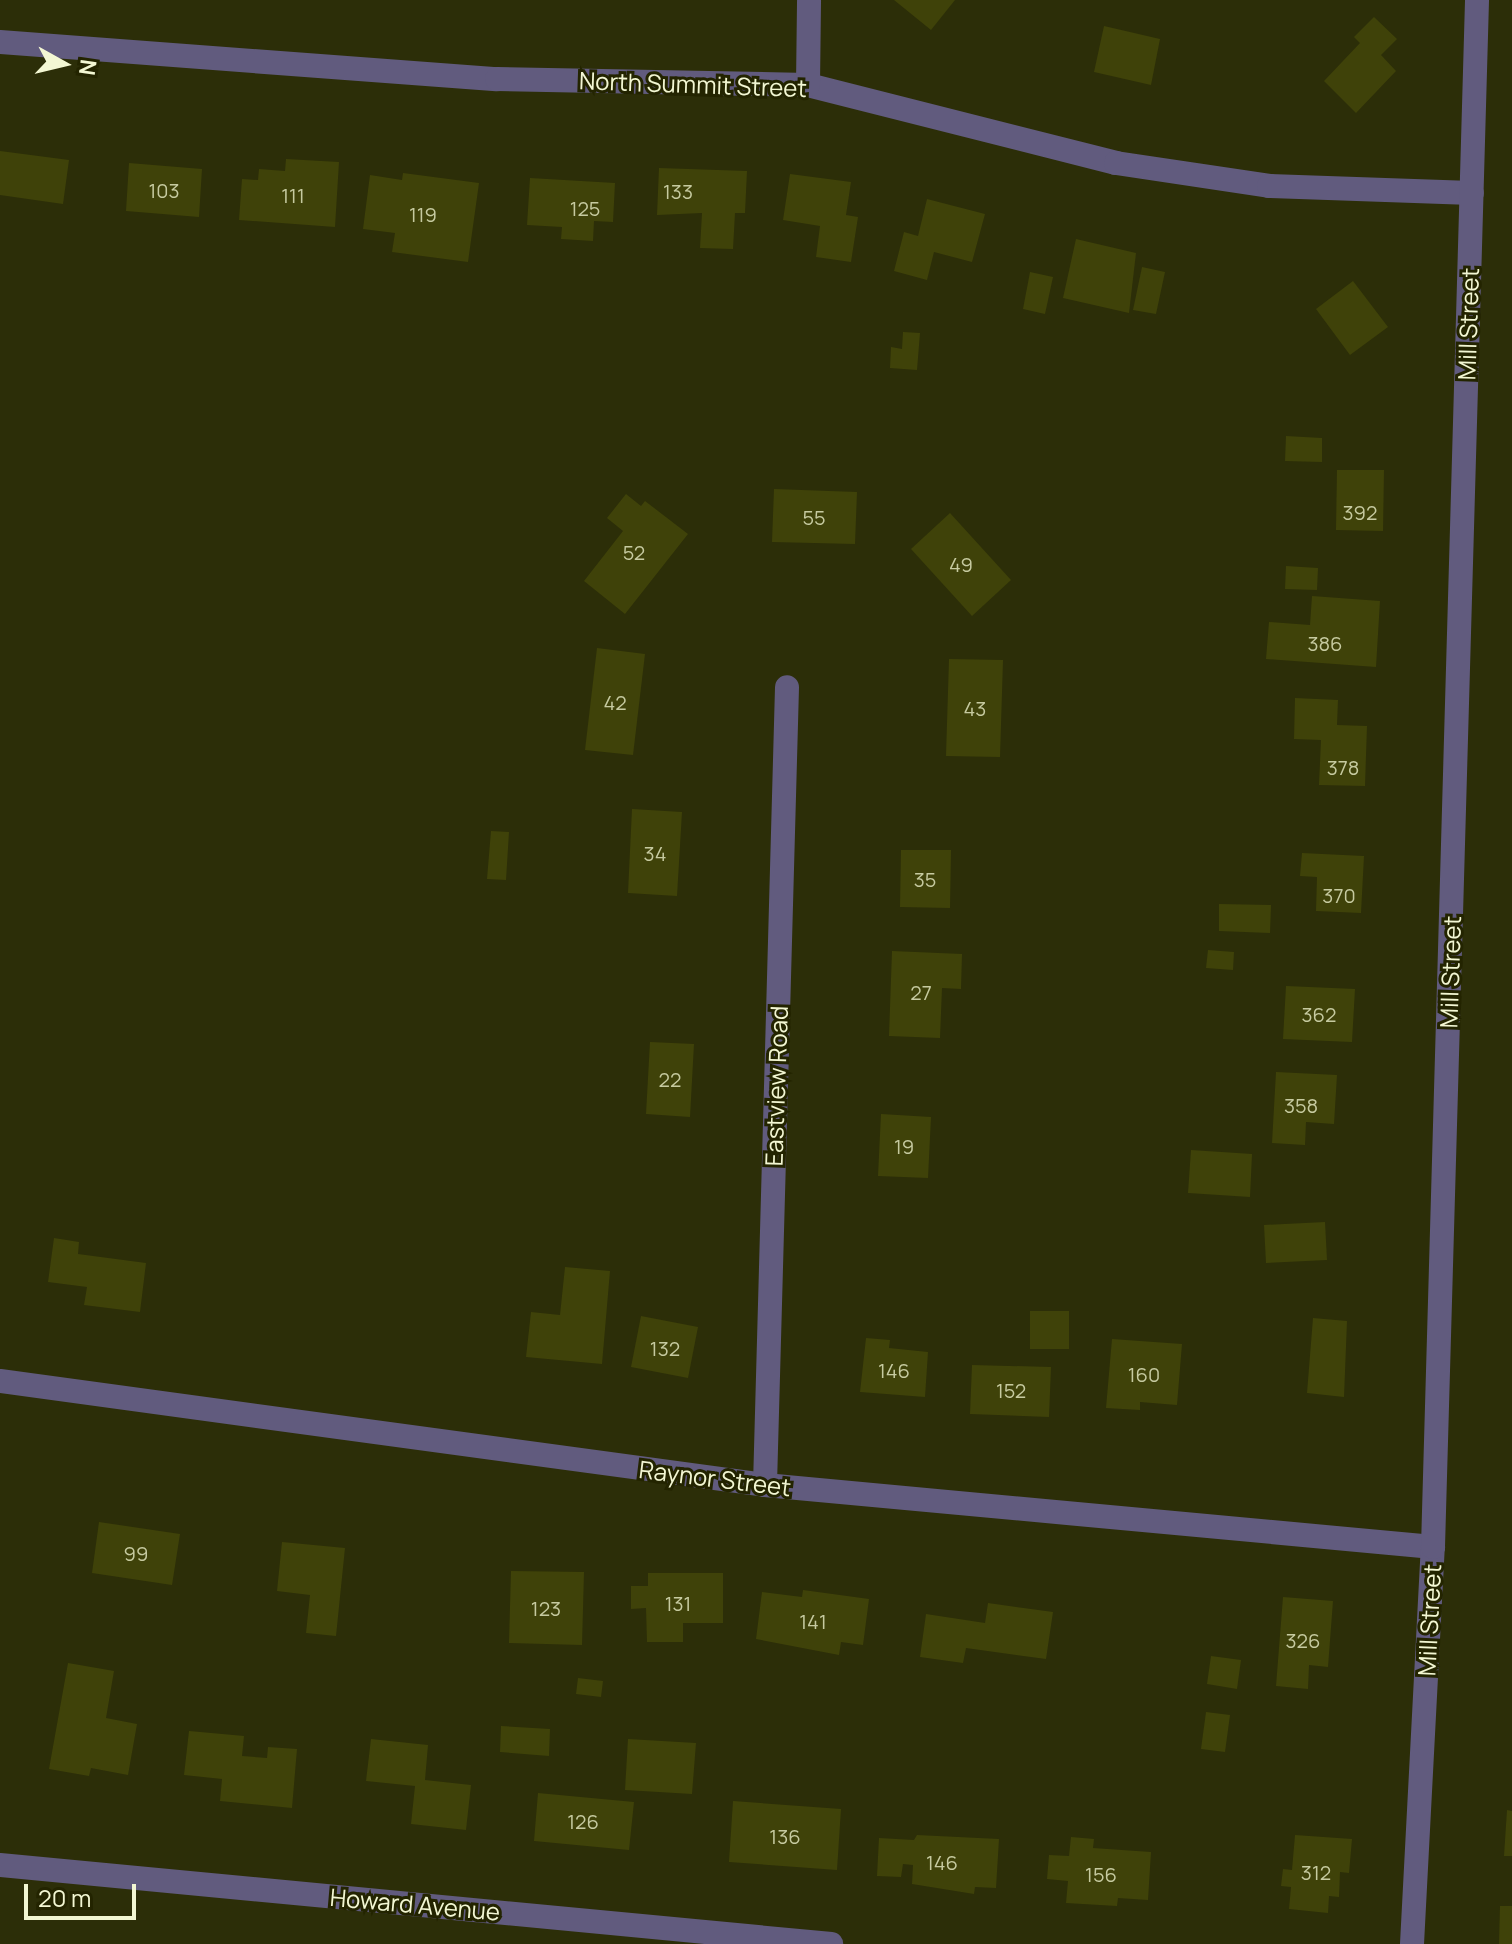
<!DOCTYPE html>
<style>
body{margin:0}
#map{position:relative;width:1512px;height:1944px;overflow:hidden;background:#2c2e08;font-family:Manrope,sans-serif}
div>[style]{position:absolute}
.building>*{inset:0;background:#3f4209}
.minor>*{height:24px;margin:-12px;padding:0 12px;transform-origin:12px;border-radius:12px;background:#615b7e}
span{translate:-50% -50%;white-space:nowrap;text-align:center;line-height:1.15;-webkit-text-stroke:6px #232400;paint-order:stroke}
.number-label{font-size:20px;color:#c6caa0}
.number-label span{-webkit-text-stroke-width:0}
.street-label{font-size:24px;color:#f3f7d3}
.north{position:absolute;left:24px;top:24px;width:80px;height:80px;-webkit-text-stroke:6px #232400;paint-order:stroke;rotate:98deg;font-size:22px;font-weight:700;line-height:32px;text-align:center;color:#f3f7d3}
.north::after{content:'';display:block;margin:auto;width:28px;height:36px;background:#f3f7d3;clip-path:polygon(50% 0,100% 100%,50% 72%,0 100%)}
.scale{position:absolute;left:24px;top:1884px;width:112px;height:36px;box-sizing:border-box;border:4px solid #f3f7d3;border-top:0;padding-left:10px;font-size:24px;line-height:28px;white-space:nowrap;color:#f3f7d3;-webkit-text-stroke:6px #232400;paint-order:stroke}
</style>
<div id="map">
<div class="building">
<i style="clip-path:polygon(894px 0,955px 0,931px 30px)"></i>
<i style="clip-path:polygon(1374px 17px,1397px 39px,1381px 55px,1396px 71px,1356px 113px,1324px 81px,1360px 43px,1354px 37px)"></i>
<i style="clip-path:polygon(1104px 26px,1160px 39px,1151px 85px,1094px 72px)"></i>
<i style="clip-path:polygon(0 151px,69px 160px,63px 204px,0 195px)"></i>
<i style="clip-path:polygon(286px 159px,339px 162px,335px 227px,239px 220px,242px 179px,258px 180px,259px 169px,285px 171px)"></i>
<i style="clip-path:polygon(129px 163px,202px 169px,199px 217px,126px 211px)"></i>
<i style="clip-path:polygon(659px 168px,747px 171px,745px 213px,735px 213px,733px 249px,700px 248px,702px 213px,657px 215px)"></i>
<i style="clip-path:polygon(403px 173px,479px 183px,468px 262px,392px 252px,395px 233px,363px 229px,370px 175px,402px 180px)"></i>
<i style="clip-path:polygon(790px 174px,851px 182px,846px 215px,858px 217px,851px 262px,816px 257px,820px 226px,783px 220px)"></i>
<i style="clip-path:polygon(530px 178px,615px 183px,613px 222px,594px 221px,593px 241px,561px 239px,562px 227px,527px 225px)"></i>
<i style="clip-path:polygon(927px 199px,985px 214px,972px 262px,934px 252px,927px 280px,894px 271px,904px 232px,918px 236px)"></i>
<i style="clip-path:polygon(1076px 239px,1136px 253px,1129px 313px,1063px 298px)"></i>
<i style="clip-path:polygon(1142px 267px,1165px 272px,1156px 314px,1133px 310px)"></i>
<i style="clip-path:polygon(1030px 272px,1053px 277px,1045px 314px,1023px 309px)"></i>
<i style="clip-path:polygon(1353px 281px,1388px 327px,1350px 355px,1316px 309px)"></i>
<i style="clip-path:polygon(903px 332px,920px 333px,917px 370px,890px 368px,891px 347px,902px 349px)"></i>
<i style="clip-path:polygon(1286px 436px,1322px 438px,1322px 462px,1285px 461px)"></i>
<i style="clip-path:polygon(1337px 470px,1384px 470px,1383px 531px,1336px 530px)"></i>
<i style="clip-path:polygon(774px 489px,857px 492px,855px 544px,772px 542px)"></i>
<i style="clip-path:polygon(626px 494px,641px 506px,645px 501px,688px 534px,625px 614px,584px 581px,623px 531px,607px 518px)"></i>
<i style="clip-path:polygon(950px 513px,1011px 580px,972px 616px,911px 549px)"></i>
<i style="clip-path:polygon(1286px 566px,1318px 568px,1317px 590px,1285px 589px)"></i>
<i style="clip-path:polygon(1312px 596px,1380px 601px,1376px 667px,1266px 659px,1269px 622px,1310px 625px)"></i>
<i style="clip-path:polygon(597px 648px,645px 654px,633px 755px,585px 750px)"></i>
<i style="clip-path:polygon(949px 659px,1003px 660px,1000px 757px,946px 756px)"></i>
<i style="clip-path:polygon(1295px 698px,1338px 700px,1337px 725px,1367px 726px,1365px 786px,1319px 785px,1321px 740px,1294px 739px)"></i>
<i style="clip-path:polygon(632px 809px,682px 812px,677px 896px,628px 893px)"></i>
<i style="clip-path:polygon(491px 831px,509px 832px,506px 880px,487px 879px)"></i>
<i style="clip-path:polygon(901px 850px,951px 850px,950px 908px,900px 907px)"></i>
<i style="clip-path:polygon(1302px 853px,1364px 856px,1361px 913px,1316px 911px,1317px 877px,1300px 876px)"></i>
<i style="clip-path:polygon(1219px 904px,1271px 905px,1270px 933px,1219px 931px)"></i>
<i style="clip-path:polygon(1208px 950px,1234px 952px,1233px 970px,1206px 968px)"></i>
<i style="clip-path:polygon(892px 951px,962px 954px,961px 989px,942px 988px,940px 1038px,889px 1036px)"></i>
<i style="clip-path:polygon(1286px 986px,1355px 989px,1352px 1042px,1283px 1039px)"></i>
<i style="clip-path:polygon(650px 1042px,694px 1044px,690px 1117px,646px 1114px)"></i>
<i style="clip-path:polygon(1276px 1072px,1337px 1075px,1334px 1124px,1306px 1122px,1305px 1145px,1272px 1143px)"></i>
<i style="clip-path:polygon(881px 1114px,931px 1117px,928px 1178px,878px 1176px)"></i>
<i style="clip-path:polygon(1191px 1150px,1252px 1154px,1250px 1197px,1188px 1193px)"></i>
<i style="clip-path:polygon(1325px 1222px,1327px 1260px,1266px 1263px,1264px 1225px)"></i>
<i style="clip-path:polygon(54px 1238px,79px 1242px,78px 1254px,146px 1263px,140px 1312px,84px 1305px,87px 1287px,48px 1282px)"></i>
<i style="clip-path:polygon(565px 1267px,610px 1271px,602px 1364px,526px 1357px,531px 1312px,560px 1315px)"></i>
<i style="clip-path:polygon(1030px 1311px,1069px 1311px,1069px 1349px,1030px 1349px)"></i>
<i style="clip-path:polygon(641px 1316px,698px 1327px,688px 1378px,631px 1367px)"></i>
<i style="clip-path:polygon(1313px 1318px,1347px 1321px,1344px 1397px,1307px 1393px)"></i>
<i style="clip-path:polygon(866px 1338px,890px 1340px,889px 1348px,928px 1352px,925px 1397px,860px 1392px)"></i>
<i style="clip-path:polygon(1112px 1339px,1182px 1344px,1177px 1405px,1140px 1402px,1140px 1410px,1106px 1408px)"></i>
<i style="clip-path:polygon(972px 1365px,1051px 1367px,1049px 1417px,970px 1414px)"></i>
<i style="clip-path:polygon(99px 1522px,180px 1534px,172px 1585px,92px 1573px)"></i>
<i style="clip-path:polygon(282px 1542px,345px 1548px,336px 1636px,306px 1633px,310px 1595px,277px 1591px)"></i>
<i style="clip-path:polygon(511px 1571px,584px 1572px,582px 1645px,509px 1643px)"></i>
<i style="clip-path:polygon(648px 1573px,723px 1573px,723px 1623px,683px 1623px,683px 1642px,647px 1642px,646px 1608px,631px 1609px,631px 1586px,648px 1586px)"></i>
<i style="clip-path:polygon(803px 1590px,869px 1599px,863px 1645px,841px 1642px,839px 1655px,756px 1639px,762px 1592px,802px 1597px)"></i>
<i style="clip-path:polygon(1283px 1597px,1333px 1601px,1328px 1667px,1309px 1665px,1308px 1689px,1276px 1686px)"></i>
<i style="clip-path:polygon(988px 1603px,1053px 1612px,1046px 1659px,966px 1648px,963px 1663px,920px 1657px,926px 1614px,985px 1623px)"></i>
<i style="clip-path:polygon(1211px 1656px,1241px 1660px,1237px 1689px,1207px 1684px)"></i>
<i style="clip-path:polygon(68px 1663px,114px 1671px,106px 1718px,137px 1724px,128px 1775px,91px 1768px,89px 1776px,49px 1769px)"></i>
<i style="clip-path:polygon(578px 1678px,603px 1681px,601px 1697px,576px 1694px)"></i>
<i style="clip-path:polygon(1206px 1712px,1230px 1715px,1225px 1752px,1201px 1749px)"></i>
<i style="clip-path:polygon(501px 1726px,550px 1729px,549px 1756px,500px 1752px)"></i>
<i style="clip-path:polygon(189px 1731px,244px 1736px,242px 1756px,267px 1758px,268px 1747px,297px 1749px,292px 1808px,220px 1801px,222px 1779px,184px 1775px)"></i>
<i style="clip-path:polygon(371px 1739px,428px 1745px,425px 1780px,471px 1785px,466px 1830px,411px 1824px,415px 1786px,366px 1781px)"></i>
<i style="clip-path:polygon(628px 1739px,696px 1743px,692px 1794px,625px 1790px)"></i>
<i style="clip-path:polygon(538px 1793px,634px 1802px,629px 1850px,534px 1841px)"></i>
<i style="clip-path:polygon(733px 1801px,841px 1809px,837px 1870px,729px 1862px)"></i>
<i style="clip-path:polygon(1507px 1810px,1512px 1811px,1512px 1856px,1504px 1856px)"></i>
<i style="clip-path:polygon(917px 1835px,999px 1839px,996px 1888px,975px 1887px,974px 1894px,912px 1884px,913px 1865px,903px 1864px,901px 1877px,877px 1876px,879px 1838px,914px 1840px)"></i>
<i style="clip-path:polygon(1295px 1835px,1352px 1839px,1349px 1873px,1340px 1872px,1339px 1897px,1329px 1896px,1328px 1913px,1289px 1909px,1291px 1887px,1281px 1886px,1283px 1869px,1292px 1870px)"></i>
<i style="clip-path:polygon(1071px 1837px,1094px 1839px,1093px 1848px,1151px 1852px,1148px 1900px,1118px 1898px,1117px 1906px,1066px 1903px,1068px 1881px,1047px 1879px,1049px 1855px,1069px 1856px)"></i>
<i style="clip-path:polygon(1500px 1906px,1512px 1906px,1512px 1944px,1499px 1944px)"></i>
</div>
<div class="minor">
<i style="left:0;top:42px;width:498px;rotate:4.3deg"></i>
<i style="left:497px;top:79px;width:311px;rotate:1.1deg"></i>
<i style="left:808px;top:85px;width:318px;rotate:14.2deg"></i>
<i style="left:1116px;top:163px;width:155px;rotate:8.5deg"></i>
<i style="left:1269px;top:186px;width:203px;rotate:2deg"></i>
<i style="left:808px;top:85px;width:85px;rotate:-89.3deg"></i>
<i style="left:0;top:1381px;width:772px;rotate:7.74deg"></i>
<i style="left:765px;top:1485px;width:671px;rotate:5.3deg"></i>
<i style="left:765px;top:1485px;width:798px;rotate:-88.42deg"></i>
<i style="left:0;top:1865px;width:835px;rotate:5.43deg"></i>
<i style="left:1412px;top:1944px;width:398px;rotate:-87deg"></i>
<i style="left:1433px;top:1547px;width:1548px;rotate:-88.37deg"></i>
</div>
<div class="number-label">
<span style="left:164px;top:190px">103</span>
<span style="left:678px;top:191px">133</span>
<span style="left:293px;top:195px">111</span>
<span style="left:585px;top:208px">125</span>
<span style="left:423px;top:214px">119</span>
<span style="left:1360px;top:512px">392</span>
<span style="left:814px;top:517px">55</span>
<span style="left:634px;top:552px">52</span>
<span style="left:961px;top:564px">49</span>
<span style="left:1325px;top:643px">386</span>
<span style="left:615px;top:702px">42</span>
<span style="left:975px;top:708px">43</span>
<span style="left:1343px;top:767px">378</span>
<span style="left:655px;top:853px">34</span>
<span style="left:925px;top:879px">35</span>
<span style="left:1339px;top:895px">370</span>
<span style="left:921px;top:992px">27</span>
<span style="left:1319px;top:1014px">362</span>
<span style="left:670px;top:1079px">22</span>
<span style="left:1301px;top:1105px">358</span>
<span style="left:904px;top:1146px">19</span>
<span style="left:665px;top:1348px">132</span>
<span style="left:894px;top:1370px">146</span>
<span style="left:1144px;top:1374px">160</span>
<span style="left:1011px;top:1390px">152</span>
<span style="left:136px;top:1553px">99</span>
<span style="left:678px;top:1603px">131</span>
<span style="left:546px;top:1608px">123</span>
<span style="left:813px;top:1621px">141</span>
<span style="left:1303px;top:1640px">326</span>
<span style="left:583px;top:1821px">126</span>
<span style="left:785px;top:1836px">136</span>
<span style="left:942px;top:1862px">146</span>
<span style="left:1316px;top:1872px">312</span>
<span style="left:1101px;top:1874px">156</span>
</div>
<div class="street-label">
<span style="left:693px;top:84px;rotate:2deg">North Summit Street</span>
<span style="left:1468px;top:324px;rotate:-88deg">Mill Street</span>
<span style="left:1450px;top:972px;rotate:-88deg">Mill Street</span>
<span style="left:776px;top:1086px;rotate:-88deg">Eastview Road</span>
<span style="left:715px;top:1478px;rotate:7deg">Raynor Street</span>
<span style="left:1429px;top:1620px;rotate:-87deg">Mill Street</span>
<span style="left:415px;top:1904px;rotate:5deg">Howard Avenue</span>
</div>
<div class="north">N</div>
<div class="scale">20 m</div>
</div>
